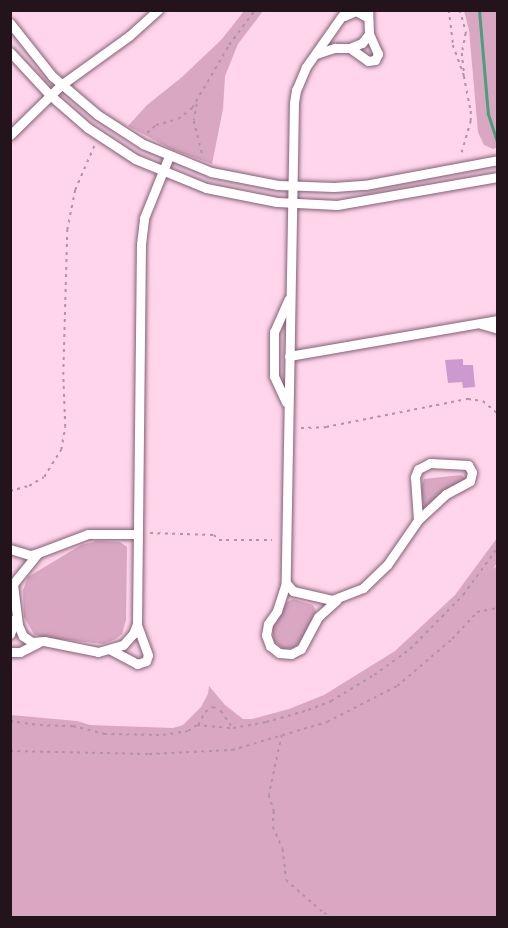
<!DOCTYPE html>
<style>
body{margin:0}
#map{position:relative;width:508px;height:928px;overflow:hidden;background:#ffd5eb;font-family:"Golos Text",sans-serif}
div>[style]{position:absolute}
.green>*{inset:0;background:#d9a7c1}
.stream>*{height:3px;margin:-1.5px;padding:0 1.5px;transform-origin:1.5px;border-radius:1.5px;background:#4a9d7d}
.building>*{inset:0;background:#ce99cf}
.path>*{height:1.5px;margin-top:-0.75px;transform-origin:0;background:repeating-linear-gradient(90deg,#b292a3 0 3px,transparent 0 7.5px)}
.roads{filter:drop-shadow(0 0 2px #835f72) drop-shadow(0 0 2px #835f72)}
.street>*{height:9px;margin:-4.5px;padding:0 4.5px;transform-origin:4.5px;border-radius:4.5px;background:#fff}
span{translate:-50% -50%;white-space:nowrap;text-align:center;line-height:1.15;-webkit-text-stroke:6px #fff;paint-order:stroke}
.frame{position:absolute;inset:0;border:12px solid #23141c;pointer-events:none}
</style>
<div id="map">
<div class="green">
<i style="clip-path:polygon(244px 11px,263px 11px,238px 44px,225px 76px,223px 109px,212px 164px,173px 150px,128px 126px,147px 105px,182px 77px,222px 39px)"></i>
<i style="clip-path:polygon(464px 11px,497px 11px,498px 147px,493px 149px,484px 145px,478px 132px,469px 30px)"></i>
<i style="clip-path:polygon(461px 475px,466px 479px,426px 507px,423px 504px,421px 487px,424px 479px)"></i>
<i style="clip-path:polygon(497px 538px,497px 563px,493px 569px,497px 566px,497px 917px,11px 917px,11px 715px,77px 721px,90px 725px,173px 728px,183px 725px,201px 707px,208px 694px,209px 686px,225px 705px,243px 719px,252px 719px,289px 709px,324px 695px,395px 651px,455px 595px)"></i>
<i style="clip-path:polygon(97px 541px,120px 542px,127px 547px,126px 620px,122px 634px,116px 639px,103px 644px,41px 637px,34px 634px,24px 617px,23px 590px,28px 577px,81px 545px)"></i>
<i style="clip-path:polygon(293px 599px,313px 605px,316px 611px,301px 642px,293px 648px,283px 649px,274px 641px,272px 627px,287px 602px)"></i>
</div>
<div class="stream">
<i style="left:479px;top:10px;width:104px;rotate:85.1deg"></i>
<i style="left:488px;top:114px;width:33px;rotate:72deg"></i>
</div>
<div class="building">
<i style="clip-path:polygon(463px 359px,463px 365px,473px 365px,475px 387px,463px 388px,462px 382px,448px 383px,445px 360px)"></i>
</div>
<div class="path">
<i style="left:449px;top:10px;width:35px;rotate:83deg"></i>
<i style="left:453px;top:45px;width:33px;rotate:70deg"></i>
<i style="left:464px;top:76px;width:36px;rotate:79deg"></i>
<i style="left:471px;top:111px;width:10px;rotate:90deg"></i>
<i style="left:471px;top:121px;width:37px;rotate:106deg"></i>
<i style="left:460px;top:10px;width:24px;rotate:75deg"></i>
<i style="left:466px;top:33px;width:20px;rotate:101deg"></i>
<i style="left:462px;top:53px;width:19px;rotate:84deg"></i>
<i style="left:197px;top:104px;width:17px;rotate:100deg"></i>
<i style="left:194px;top:121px;width:37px;rotate:76deg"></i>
<i style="left:147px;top:133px;width:12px;rotate:-42deg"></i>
<i style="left:156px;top:125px;width:23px;rotate:-15deg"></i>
<i style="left:178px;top:119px;width:18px;rotate:-38deg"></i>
<i style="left:192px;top:108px;width:73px;rotate:-59.6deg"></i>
<i style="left:229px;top:45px;width:44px;rotate:-53.4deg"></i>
<i style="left:301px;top:428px;width:25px;rotate:-2deg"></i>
<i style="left:326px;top:427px;width:145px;rotate:-11.2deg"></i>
<i style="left:468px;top:399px;width:15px;rotate:8deg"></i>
<i style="left:483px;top:401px;width:20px;rotate:41deg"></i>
<i style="left:10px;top:491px;width:20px;rotate:-15deg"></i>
<i style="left:29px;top:486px;width:17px;rotate:-31deg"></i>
<i style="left:44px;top:477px;width:32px;rotate:-58deg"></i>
<i style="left:61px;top:450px;width:23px;rotate:-80deg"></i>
<i style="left:65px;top:427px;width:52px;rotate:-92.2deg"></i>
<i style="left:63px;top:375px;width:145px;rotate:-88.4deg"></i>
<i style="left:67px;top:230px;width:41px;rotate:-78.7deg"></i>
<i style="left:75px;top:190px;width:48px;rotate:-66.6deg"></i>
<i style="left:150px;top:533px;width:64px;rotate:1.8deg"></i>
<i style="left:214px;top:535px;width:7px;rotate:45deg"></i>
<i style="left:219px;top:540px;width:53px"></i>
<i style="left:10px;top:721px;width:30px;rotate:8deg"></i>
<i style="left:40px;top:725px;width:33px;rotate:2deg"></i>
<i style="left:73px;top:726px;width:32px;rotate:14deg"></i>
<i style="left:104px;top:734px;width:59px;rotate:1deg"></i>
<i style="left:163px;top:735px;width:25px;rotate:-9deg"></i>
<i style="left:188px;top:731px;width:11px;rotate:-34deg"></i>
<i style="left:197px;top:725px;width:36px;rotate:5deg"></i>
<i style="left:233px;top:728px;width:34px;rotate:-10deg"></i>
<i style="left:266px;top:722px;width:44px;rotate:-15.9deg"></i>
<i style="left:308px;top:710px;width:25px;rotate:-21deg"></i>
<i style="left:331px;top:701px;width:50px;rotate:-31.2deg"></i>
<i style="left:374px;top:675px;width:44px;rotate:-35.8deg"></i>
<i style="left:410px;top:649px;width:76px;rotate:-45.5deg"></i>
<i style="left:463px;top:595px;width:59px;rotate:-53.9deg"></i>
<i style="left:198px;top:725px;width:15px;rotate:-62deg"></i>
<i style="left:205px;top:712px;width:9px;rotate:-32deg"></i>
<i style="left:213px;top:707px;width:9px;rotate:27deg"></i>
<i style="left:221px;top:711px;width:21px;rotate:55deg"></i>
<i style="left:282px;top:735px;width:61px;rotate:102.2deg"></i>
<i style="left:269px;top:795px;width:17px;rotate:73deg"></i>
<i style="left:274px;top:811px;width:16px;rotate:94deg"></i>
<i style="left:273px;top:827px;width:24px;rotate:66deg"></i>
<i style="left:283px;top:849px;width:31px;rotate:84deg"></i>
<i style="left:286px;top:880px;width:50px;rotate:41deg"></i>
<i style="left:324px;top:913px;width:11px;rotate:27deg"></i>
<i style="left:10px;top:751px;width:139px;rotate:1.2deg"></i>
<i style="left:149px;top:754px;width:83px;rotate:-2.8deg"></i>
<i style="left:232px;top:750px;width:99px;rotate:-16.4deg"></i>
<i style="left:327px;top:722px;width:79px;rotate:-27.2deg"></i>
<i style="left:397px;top:686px;width:72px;rotate:-40.5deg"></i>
<i style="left:452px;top:639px;width:37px;rotate:-47deg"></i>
<i style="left:477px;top:612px;width:21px;rotate:-11deg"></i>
<i style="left:10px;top:914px;width:6px;rotate:39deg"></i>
</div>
<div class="roads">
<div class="street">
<i style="left:346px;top:10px;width:70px;rotate:125.1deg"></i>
<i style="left:306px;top:67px;width:25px;rotate:113deg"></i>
<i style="left:296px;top:90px;width:13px;rotate:99deg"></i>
<i style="left:294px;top:103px;width:480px;rotate:91deg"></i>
<i style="left:286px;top:583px;width:11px;rotate:49deg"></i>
<i style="left:293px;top:591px;width:40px;rotate:13deg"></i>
<i style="left:332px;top:600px;width:33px;rotate:-21deg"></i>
<i style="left:363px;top:588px;width:33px;rotate:-44deg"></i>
<i style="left:387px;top:565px;width:55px;rotate:-55.4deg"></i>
<i style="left:418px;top:520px;width:38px;rotate:-43deg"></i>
<i style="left:446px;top:494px;width:27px;rotate:-28deg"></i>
<i style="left:470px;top:481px;width:9px;rotate:-77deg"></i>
<i style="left:472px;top:472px;width:8px;rotate:-120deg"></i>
<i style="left:468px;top:465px;width:38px;rotate:-177deg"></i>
<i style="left:430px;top:463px;width:13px;rotate:153deg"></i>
<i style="left:418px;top:469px;width:9px;rotate:111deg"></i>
<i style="left:415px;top:477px;width:43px;rotate:86deg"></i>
<i style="left:344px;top:16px;width:13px;rotate:-23deg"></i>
<i style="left:356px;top:11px;width:13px;rotate:29deg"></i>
<i style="left:10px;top:23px;width:68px;rotate:51.6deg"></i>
<i style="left:52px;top:76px;width:60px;rotate:40.3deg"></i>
<i style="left:98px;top:115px;width:54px;rotate:32.8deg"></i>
<i style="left:143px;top:144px;width:74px;rotate:22.4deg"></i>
<i style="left:211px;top:172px;width:68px;rotate:11deg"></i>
<i style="left:278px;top:185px;width:56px;rotate:2deg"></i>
<i style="left:334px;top:187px;width:31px;rotate:-4deg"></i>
<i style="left:365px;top:185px;width:135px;rotate:-10.6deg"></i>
<i style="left:350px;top:48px;width:13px;rotate:-23deg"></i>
<i style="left:362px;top:43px;width:11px;rotate:-52deg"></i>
<i style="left:10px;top:52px;width:59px;rotate:47.1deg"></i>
<i style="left:50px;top:95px;width:50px;rotate:41deg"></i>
<i style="left:88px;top:128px;width:56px;rotate:33.4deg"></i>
<i style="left:135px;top:159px;width:77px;rotate:22.2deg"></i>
<i style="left:206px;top:188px;width:72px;rotate:11.2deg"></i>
<i style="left:277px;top:202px;width:60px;rotate:2.9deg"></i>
<i style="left:337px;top:205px;width:163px;rotate:-9.9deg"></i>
<i style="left:316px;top:54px;width:20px;rotate:-18deg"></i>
<i style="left:335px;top:48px;width:15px"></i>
<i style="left:350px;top:48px;width:22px;rotate:36deg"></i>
<i style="left:368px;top:61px;width:7px;rotate:-8deg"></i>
<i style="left:375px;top:60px;width:7px;rotate:-63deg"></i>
<i style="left:378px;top:54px;width:22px;rotate:-114deg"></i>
<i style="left:369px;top:34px;width:24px;rotate:-92deg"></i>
<i style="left:10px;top:135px;width:71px;rotate:-44.4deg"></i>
<i style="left:61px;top:85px;width:84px;rotate:-35.8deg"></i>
<i style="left:129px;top:36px;width:39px;rotate:-42deg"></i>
<i style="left:481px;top:324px;width:18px;rotate:16deg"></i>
<i style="left:289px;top:356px;width:212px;rotate:-9.8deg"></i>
<i style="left:286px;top:402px;width:29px;rotate:-115deg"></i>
<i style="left:274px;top:376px;width:44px;rotate:-90deg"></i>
<i style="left:274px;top:332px;width:36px;rotate:-66deg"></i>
<i style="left:136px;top:534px;width:48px;rotate:180deg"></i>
<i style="left:88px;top:534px;width:53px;rotate:159.2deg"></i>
<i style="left:38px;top:553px;width:40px;rotate:129deg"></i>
<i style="left:13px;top:584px;width:41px;rotate:83deg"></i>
<i style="left:18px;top:625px;width:12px;rotate:66deg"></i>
<i style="left:23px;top:636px;width:11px;rotate:34deg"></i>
<i style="left:32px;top:642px;width:12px;rotate:-5deg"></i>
<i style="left:44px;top:641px;width:55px;rotate:11.5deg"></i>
<i style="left:98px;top:652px;width:26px;rotate:-16deg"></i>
<i style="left:123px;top:645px;width:15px;rotate:-48deg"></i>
<i style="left:133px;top:634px;width:11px;rotate:-68deg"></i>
<i style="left:137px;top:624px;width:380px;rotate:-89.4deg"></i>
<i style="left:141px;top:244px;width:26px;rotate:-83deg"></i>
<i style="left:144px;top:218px;width:67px;rotate:-68deg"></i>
<i style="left:10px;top:549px;width:21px;rotate:17deg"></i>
<i style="left:30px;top:555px;width:8px;rotate:-14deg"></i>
<i style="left:286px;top:583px;width:29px;rotate:108deg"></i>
<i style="left:277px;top:611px;width:16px;rotate:125deg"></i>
<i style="left:268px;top:624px;width:11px;rotate:100deg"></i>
<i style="left:266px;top:635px;width:12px;rotate:70deg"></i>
<i style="left:270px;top:646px;width:11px;rotate:38deg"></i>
<i style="left:279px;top:653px;width:12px;rotate:5deg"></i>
<i style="left:291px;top:654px;width:11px;rotate:-27deg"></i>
<i style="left:301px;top:649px;width:36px;rotate:-62deg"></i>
<i style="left:318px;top:617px;width:25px;rotate:-42deg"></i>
<i style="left:10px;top:634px;width:16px;rotate:-72deg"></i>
<i style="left:111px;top:650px;width:30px;rotate:28deg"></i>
<i style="left:137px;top:664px;width:9px;rotate:-18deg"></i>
<i style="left:146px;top:661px;width:6px;rotate:-72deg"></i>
<i style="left:148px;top:655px;width:32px;rotate:-110deg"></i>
<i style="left:10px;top:652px;width:10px"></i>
<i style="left:20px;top:652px;width:20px;rotate:-27deg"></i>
</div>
</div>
<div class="frame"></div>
</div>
